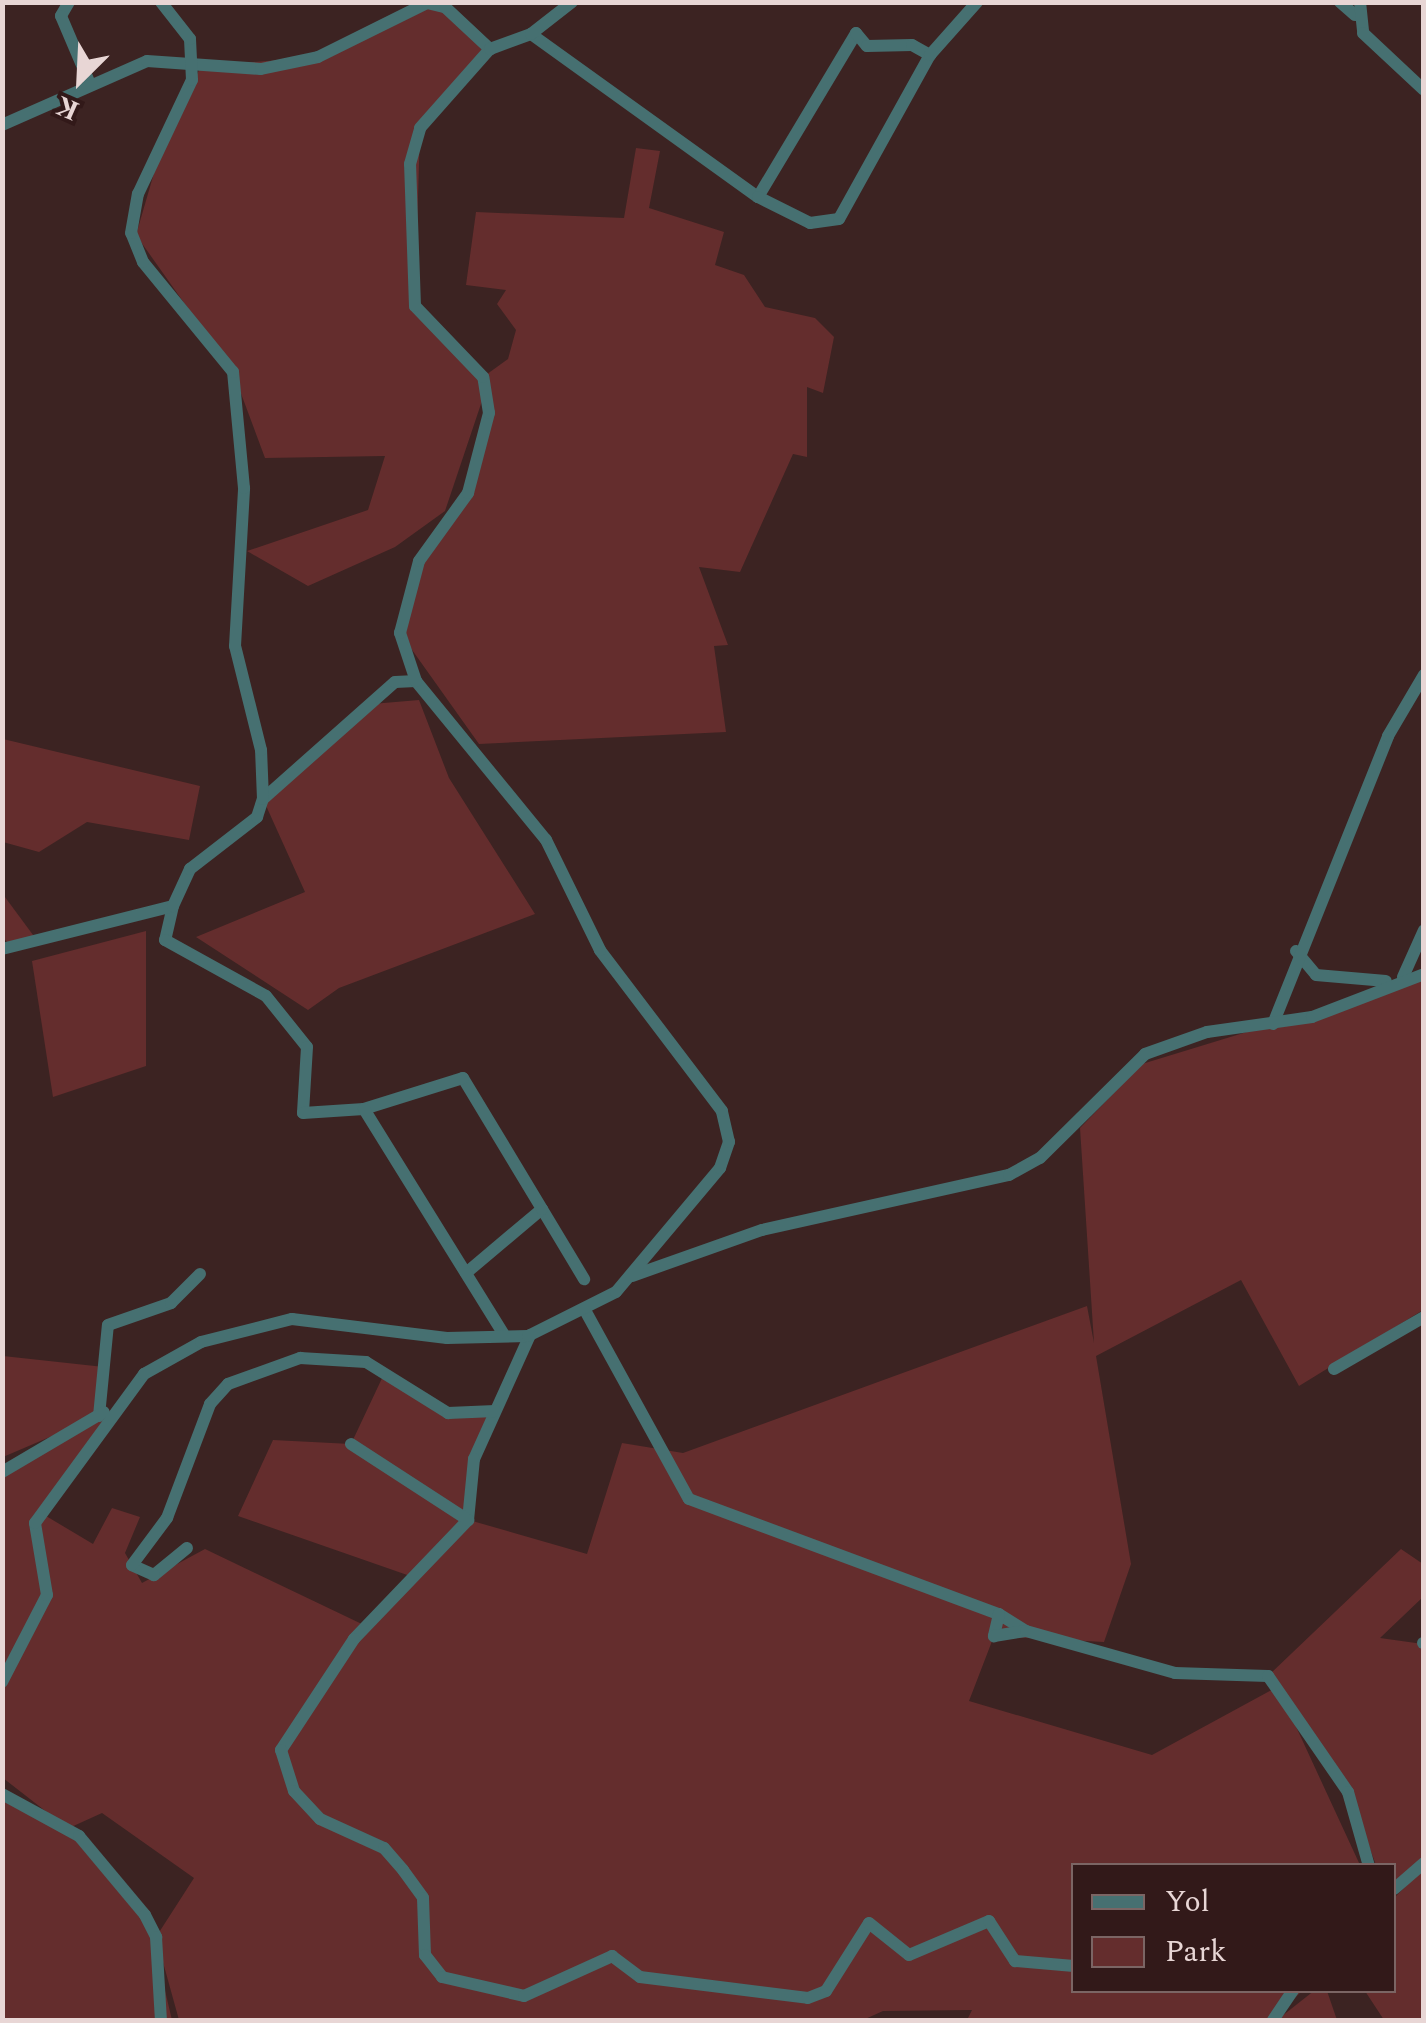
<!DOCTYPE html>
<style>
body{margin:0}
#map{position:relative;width:1426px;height:2023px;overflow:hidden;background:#3c2322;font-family:Spectral,serif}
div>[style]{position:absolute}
.green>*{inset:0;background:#642d2d}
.minor>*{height:12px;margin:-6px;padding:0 6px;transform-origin:6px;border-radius:6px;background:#467071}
span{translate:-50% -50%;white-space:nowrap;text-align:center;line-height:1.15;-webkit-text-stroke:8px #321919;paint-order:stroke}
.frame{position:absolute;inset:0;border:5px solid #e8d6d5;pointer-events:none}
.legend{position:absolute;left:1071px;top:1863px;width:325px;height:130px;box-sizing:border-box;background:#321919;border:2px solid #7b6564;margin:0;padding:12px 18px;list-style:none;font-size:30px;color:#e8d6d5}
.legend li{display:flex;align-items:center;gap:20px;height:50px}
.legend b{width:50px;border:2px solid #7b6564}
.north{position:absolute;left:30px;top:30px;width:100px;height:100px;-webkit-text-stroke:8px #321919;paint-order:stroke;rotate:204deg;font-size:28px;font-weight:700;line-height:40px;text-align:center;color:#e8d6d5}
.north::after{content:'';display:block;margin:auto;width:35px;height:45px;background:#e8d6d5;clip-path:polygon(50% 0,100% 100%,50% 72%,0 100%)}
</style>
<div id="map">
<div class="green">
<i style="clip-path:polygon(435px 5px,490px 49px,420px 128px,415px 306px,483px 377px,508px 359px,516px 330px,497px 304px,506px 290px,466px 285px,476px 212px,624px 218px,636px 148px,660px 151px,649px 208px,724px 232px,715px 265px,744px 275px,765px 307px,815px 318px,834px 337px,823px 393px,807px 387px,807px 457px,793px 454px,740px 572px,699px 567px,728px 645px,714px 646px,726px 732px,479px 744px,400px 633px,403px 599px,483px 456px,484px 395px,445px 511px,395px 547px,308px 586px,247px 551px,368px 510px,385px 456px,265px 458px,233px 372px,136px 235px,161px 149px,201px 66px,318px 57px)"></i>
<i style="clip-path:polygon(419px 700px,449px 778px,535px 914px,339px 988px,308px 1010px,196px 937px,305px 892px,263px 799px,372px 704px)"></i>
<i style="clip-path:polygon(3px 739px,200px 786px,189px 840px,87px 822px,39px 852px,3px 842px)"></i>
<i style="clip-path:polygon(2px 893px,36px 939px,10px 946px,3px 937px)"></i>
<i style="clip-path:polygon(146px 931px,146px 1066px,53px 1097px,32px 961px)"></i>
<i style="clip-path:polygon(1423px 978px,1423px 1310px,1299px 1386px,1241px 1280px,1096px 1356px,1131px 1564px,1104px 1642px,994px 1636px,969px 1701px,1152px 1755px,1275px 1688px,1268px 1676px,1401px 1549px,1423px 1564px,1423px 1597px,1380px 1638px,1423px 1644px,1423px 2020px,1384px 2020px,1365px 1991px,1394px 1990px,1394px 1898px,1416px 1876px,1394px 1890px,1394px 1866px,1376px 1865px,1352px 1801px,1286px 1705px,1360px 1865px,1074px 1866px,1074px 1990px,1302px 1991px,1272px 2020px,967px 2020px,972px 2010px,883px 2011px,863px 2020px,179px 2020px,156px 1937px,194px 1878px,102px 1813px,69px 1828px,149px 1923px,172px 2020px,3px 2020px,2px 1789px,48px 1813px,3px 1778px,3px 1471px,110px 1414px,41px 1513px,93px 1544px,112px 1508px,140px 1517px,125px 1553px,142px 1583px,205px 1549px,366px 1626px,413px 1577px,238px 1516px,273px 1440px,351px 1444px,384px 1374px,448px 1412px,495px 1411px,474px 1459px,469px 1520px,587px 1554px,622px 1443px,683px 1453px,1087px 1306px,1094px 1343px,1080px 1128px,1142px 1064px)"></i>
<i style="clip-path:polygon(3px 1356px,104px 1367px,99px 1416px,3px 1457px)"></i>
<i style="clip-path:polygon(1315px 1990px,1327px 1991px,1337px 2020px,1277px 2020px)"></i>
</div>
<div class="minor">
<i style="left:69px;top:2px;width:16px;rotate:120deg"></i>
<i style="left:61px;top:16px;width:74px;rotate:66.9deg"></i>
<i style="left:1340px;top:2px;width:20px;rotate:41deg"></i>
<i style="left:1360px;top:2px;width:31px;rotate:84deg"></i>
<i style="left:1363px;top:33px;width:83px;rotate:43.1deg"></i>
<i style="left:531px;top:34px;width:279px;rotate:35.7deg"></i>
<i style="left:758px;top:197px;width:191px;rotate:-59.1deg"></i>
<i style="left:856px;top:33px;width:17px;rotate:50deg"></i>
<i style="left:867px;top:46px;width:45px;rotate:-1.3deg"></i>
<i style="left:912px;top:45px;width:21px;rotate:29deg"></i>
<i style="left:2px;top:125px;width:158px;rotate:-23.8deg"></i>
<i style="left:147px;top:61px;width:114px;rotate:4deg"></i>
<i style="left:261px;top:69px;width:58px;rotate:-11.9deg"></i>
<i style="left:318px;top:57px;width:122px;rotate:-26.4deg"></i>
<i style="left:427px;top:3px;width:18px;rotate:13deg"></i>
<i style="left:445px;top:7px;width:62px;rotate:43deg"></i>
<i style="left:758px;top:197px;width:58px;rotate:26.6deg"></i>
<i style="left:810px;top:223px;width:29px;rotate:-8deg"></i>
<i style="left:839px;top:219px;width:188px;rotate:-61deg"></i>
<i style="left:930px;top:55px;width:71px;rotate:-48.4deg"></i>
<i style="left:263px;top:799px;width:176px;rotate:-41.6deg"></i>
<i style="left:395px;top:682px;width:21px;rotate:-3deg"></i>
<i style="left:173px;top:906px;width:35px;rotate:103deg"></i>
<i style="left:165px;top:940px;width:115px;rotate:29deg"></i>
<i style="left:266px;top:996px;width:65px;rotate:51.2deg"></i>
<i style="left:307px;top:1047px;width:66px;rotate:93.5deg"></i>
<i style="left:303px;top:1113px;width:61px;rotate:-3.8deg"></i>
<i style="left:2px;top:949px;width:176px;rotate:-14.1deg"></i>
<i style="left:173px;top:906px;width:41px;rotate:-65.3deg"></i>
<i style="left:190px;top:869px;width:85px;rotate:-37.8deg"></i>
<i style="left:257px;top:817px;width:19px;rotate:-72deg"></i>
<i style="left:263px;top:799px;width:49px;rotate:-92.3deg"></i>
<i style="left:261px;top:750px;width:107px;rotate:-104deg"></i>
<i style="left:235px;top:646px;width:158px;rotate:-86.7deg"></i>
<i style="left:244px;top:488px;width:117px;rotate:-95.4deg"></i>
<i style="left:233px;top:372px;width:142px;rotate:-129.3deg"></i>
<i style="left:143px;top:262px;width:31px;rotate:-112deg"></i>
<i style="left:131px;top:233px;width:40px;rotate:-80deg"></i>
<i style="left:138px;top:194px;width:126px;rotate:-64.7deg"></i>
<i style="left:192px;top:80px;width:41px;rotate:-92.8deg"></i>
<i style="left:190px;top:39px;width:47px;rotate:-128.1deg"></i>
<i style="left:1296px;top:951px;width:31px;rotate:50deg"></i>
<i style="left:1316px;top:975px;width:70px;rotate:4.9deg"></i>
<i style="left:1403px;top:977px;width:51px;rotate:-65.9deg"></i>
<i style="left:1273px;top:1024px;width:310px;rotate:-68.2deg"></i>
<i style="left:1388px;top:736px;width:71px;rotate:-59.5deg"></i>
<i style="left:542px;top:1209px;width:82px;rotate:59deg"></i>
<i style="left:466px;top:1273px;width:99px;rotate:-40.1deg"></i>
<i style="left:542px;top:1209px;width:153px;rotate:-121.1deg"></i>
<i style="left:463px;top:1078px;width:104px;rotate:162.6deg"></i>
<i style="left:364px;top:1109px;width:267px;rotate:58.2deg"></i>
<i style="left:632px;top:1276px;width:138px;rotate:-19.5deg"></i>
<i style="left:762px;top:1230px;width:253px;rotate:-12.6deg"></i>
<i style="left:1009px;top:1175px;width:35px;rotate:-29deg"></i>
<i style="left:1040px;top:1158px;width:148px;rotate:-44.7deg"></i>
<i style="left:1145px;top:1054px;width:66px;rotate:-19.5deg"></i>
<i style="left:1207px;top:1032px;width:106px;rotate:-8.1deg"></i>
<i style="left:1312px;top:1017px;width:120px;rotate:-21deg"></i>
<i style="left:586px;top:1312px;width:213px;rotate:61.2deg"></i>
<i style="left:689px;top:1499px;width:331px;rotate:20.4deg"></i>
<i style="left:530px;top:1335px;width:136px;rotate:114.3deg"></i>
<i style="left:474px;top:1459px;width:61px;rotate:95.6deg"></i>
<i style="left:468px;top:1520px;width:165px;rotate:133.8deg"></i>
<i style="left:354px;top:1639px;width:133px;rotate:123.3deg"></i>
<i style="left:281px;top:1750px;width:43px;rotate:72.4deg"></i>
<i style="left:294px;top:1791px;width:38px;rotate:47deg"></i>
<i style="left:320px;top:1819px;width:70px;rotate:24.4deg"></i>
<i style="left:384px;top:1848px;width:29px;rotate:49deg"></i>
<i style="left:403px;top:1870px;width:34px;rotate:54deg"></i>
<i style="left:423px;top:1898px;width:57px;rotate:88deg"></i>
<i style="left:425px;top:1955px;width:28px;rotate:52deg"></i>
<i style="left:442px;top:1977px;width:84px;rotate:13deg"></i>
<i style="left:524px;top:1996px;width:97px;rotate:-24.4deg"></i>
<i style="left:612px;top:1956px;width:35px;rotate:37deg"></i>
<i style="left:640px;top:1977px;width:169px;rotate:7.1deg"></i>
<i style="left:808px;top:1998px;width:19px;rotate:-21deg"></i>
<i style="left:826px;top:1991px;width:80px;rotate:-57.7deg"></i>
<i style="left:869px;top:1923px;width:51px;rotate:38.7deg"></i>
<i style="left:909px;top:1955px;width:87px;rotate:-23deg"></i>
<i style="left:989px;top:1921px;width:48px;rotate:57deg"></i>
<i style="left:1015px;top:1961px;width:59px;rotate:4.8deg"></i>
<i style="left:1334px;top:1369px;width:104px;rotate:-30deg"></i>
<i style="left:99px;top:1416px;width:91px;rotate:-84.4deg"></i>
<i style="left:108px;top:1325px;width:67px;rotate:-19.2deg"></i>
<i style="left:171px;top:1303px;width:41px;rotate:-45deg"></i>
<i style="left:351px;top:1444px;width:140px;rotate:33deg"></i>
<i style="left:2px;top:1472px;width:118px;rotate:-30.5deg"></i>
<i style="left:187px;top:1548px;width:43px;rotate:140.7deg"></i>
<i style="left:154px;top:1575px;width:24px;rotate:-156deg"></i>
<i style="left:132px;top:1565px;width:59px;rotate:-53.3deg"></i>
<i style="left:167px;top:1518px;width:122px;rotate:-69.3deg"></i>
<i style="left:210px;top:1404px;width:27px;rotate:-48deg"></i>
<i style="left:228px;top:1384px;width:77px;rotate:-19.9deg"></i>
<i style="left:300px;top:1358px;width:66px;rotate:3.5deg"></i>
<i style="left:366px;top:1362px;width:97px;rotate:31.9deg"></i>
<i style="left:448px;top:1413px;width:47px;rotate:-2.4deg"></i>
<i style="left:1026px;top:1631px;width:32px;rotate:-148deg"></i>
<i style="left:999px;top:1614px;width:23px;rotate:103deg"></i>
<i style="left:994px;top:1636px;width:32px;rotate:-9deg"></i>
<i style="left:1026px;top:1631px;width:155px;rotate:15.7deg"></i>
<i style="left:1175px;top:1673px;width:93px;rotate:1.8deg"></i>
<i style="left:1268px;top:1676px;width:141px;rotate:55.4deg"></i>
<i style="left:1348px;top:1792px;width:77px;rotate:74.2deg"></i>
<i style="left:1423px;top:1643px;width:1px"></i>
<i style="left:2px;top:1682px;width:98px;rotate:-62.7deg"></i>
<i style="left:47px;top:1595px;width:73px;rotate:-99.5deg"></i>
<i style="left:35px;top:1523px;width:185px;rotate:-53.8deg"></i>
<i style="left:144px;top:1374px;width:65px;rotate:-29.3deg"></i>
<i style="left:201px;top:1342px;width:94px;rotate:-14.2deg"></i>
<i style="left:292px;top:1319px;width:156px;rotate:7deg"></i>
<i style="left:447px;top:1338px;width:81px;rotate:-1.4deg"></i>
<i style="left:528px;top:1336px;width:98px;rotate:-26.6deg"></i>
<i style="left:616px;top:1292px;width:162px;rotate:-50deg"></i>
<i style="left:720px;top:1168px;width:28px;rotate:-71deg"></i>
<i style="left:729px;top:1142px;width:32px;rotate:-103deg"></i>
<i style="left:722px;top:1111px;width:202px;rotate:-127.2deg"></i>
<i style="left:600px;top:950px;width:123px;rotate:-116.1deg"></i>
<i style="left:546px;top:840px;width:205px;rotate:-129.3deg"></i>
<i style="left:416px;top:681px;width:51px;rotate:-108.4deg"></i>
<i style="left:400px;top:633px;width:74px;rotate:-75.2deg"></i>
<i style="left:419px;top:561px;width:84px;rotate:-54.2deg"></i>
<i style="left:468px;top:493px;width:83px;rotate:-75.3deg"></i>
<i style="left:489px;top:413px;width:36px;rotate:-99deg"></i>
<i style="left:483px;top:377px;width:98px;rotate:-133.8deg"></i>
<i style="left:415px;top:306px;width:142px;rotate:-92deg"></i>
<i style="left:410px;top:164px;width:37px;rotate:-74deg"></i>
<i style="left:420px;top:128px;width:106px;rotate:-48.5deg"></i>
<i style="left:490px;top:49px;width:44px;rotate:-20.1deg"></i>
<i style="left:531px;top:34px;width:52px;rotate:-38deg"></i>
<i style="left:2px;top:1794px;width:88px;rotate:28.6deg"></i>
<i style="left:79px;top:1836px;width:103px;rotate:50.1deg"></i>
<i style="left:145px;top:1915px;width:25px;rotate:63deg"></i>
<i style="left:156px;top:1937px;width:83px;rotate:86.6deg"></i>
<i style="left:1394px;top:1889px;width:40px;rotate:-41deg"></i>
<i style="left:1273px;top:2020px;width:36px;rotate:-56deg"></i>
</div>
<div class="frame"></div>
<ul class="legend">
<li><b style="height:12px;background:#467071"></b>Yol</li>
<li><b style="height:28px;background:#642d2d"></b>Park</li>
</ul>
<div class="north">K</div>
</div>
